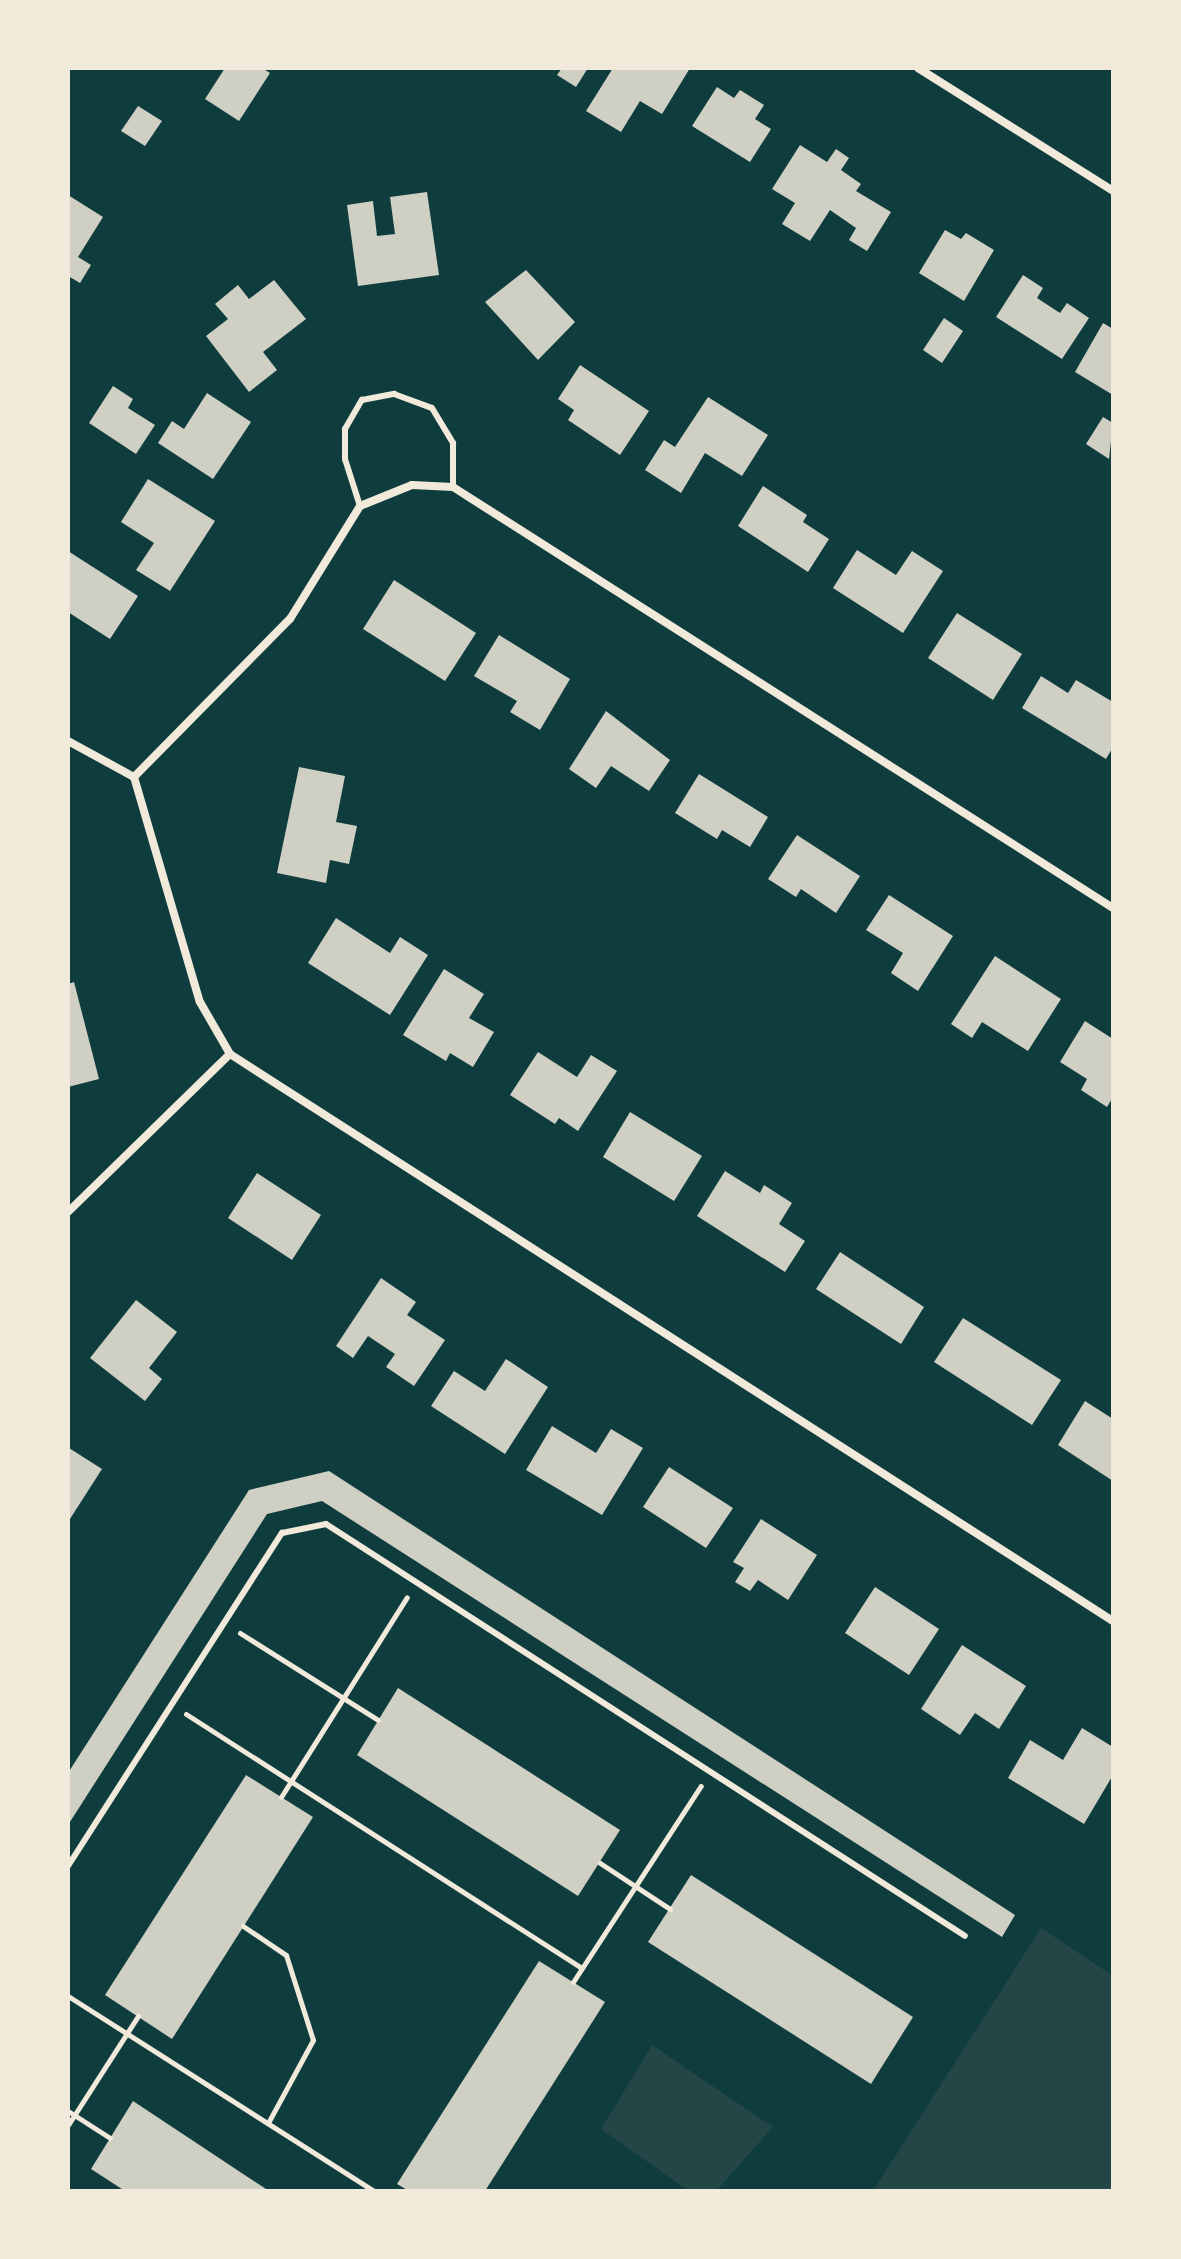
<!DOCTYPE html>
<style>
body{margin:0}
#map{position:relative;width:1181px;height:2259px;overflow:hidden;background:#0f3d3e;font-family:Roboto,sans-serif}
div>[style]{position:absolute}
.green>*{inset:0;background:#244646}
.building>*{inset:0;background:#cfcfc3}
.path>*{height:5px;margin:-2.5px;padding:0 2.5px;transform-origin:2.5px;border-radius:2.5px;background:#f1e9da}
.service>*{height:6px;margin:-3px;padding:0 3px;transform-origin:3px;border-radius:3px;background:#f1e9da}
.minor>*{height:8px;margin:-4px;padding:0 4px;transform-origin:4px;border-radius:4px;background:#f1e9da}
span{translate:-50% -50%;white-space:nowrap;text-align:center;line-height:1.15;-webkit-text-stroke:8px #f1e9da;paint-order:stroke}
.frame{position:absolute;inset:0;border:70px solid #f1e9da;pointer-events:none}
</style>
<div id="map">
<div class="green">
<i style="clip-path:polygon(1041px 1928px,1113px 1976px,1113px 2191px,873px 2191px)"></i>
<i style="clip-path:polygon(652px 2045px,773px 2127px,716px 2191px,689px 2191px,601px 2129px)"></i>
</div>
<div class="building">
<i style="clip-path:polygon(225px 68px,262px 68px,270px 73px,239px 121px,205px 99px)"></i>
<i style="clip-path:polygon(562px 68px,588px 68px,576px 87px,557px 75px)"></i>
<i style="clip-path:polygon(613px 68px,690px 68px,662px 114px,640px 101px,621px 132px,586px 111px)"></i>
<i style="clip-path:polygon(717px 87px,734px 98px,740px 90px,764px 105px,755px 119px,771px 129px,750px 162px,692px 126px)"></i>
<i style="clip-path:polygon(138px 106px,162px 121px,145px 146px,121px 131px)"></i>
<i style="clip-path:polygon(800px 145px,827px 162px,836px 149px,849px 158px,841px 170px,861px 184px,856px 191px,891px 212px,867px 251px,849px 240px,856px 228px,830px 210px,810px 241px,782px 224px,795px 203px,772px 189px)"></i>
<i style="clip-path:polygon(427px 192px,439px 275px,358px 286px,347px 205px,373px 201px,377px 236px,395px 234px,390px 197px)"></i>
<i style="clip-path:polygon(68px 195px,103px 217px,78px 257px,91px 265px,80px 283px,68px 276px)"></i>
<i style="clip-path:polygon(945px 230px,961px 239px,966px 233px,994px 250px,964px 301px,919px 273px)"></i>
<i style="clip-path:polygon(526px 270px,575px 322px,538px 360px,485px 302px)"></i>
<i style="clip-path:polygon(1023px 275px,1043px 288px,1037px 298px,1060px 313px,1067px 303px,1089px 318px,1062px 359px,996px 317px)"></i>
<i style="clip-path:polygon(274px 280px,306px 319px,263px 352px,277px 370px,249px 392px,206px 336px,228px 319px,215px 304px,238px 285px,249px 299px)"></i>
<i style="clip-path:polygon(944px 318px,963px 331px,942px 363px,923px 350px)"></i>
<i style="clip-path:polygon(1103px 323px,1113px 329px,1113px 395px,1075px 372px)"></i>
<i style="clip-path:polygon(580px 365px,649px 411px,620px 455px,568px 420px,574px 410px,558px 399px)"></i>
<i style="clip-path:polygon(113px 386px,133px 399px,128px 408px,155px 425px,136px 454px,89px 423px)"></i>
<i style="clip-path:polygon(207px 393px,251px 422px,213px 479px,158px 443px,172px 421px,184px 429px)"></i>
<i style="clip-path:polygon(708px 397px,768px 435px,742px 476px,705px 453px,681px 493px,645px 470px,664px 440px,675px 447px)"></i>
<i style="clip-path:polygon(1103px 417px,1113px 423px,1109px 459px,1086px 444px)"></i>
<i style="clip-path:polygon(148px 479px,215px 521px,170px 591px,136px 570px,154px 543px,121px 522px)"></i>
<i style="clip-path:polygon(763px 486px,807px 515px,803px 522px,829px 539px,808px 572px,738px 526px)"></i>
<i style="clip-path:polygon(857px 550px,896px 575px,912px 551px,943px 571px,903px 633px,833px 588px)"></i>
<i style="clip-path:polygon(68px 551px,138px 596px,110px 639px,68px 612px)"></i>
<i style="clip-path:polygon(394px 580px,476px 633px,445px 681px,363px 629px)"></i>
<i style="clip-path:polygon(957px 613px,1022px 654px,993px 700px,928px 658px)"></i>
<i style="clip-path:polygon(499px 635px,570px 679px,540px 730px,510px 712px,517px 701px,474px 676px)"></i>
<i style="clip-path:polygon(1041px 676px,1068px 693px,1076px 680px,1113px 702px,1113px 747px,1106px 759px,1022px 708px)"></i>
<i style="clip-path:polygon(606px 711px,670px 760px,649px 791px,611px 766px,596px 788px,569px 769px)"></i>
<i style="clip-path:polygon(299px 767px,345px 776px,336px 822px,357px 826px,349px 864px,330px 860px,326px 883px,277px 873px)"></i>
<i style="clip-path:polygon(699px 774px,768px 817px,750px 847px,722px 830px,717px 839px,675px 813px)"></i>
<i style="clip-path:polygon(797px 835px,860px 876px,836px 913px,801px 889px,796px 897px,768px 879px)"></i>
<i style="clip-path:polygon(889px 895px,953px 936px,918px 991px,891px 973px,903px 953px,866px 930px)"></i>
<i style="clip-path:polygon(336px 918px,390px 953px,400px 937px,428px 955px,390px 1015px,308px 963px)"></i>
<i style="clip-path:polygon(995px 956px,1061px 999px,1028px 1051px,982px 1022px,972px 1038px,951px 1024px)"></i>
<i style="clip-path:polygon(444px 969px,484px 994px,469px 1018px,494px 1032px,473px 1067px,450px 1053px,446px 1061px,403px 1035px)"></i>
<i style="clip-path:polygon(74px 982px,99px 1079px,68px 1087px,68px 984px)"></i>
<i style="clip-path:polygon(1085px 1021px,1113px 1039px,1113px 1097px,1107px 1107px,1081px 1090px,1087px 1079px,1060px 1062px)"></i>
<i style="clip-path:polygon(538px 1052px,577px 1077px,591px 1055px,617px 1071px,578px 1131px,559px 1118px,555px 1124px,510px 1095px)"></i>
<i style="clip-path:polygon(630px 1112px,702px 1156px,674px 1201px,603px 1157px)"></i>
<i style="clip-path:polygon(725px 1171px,760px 1193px,764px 1185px,792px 1203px,779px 1224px,805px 1241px,785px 1272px,697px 1216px)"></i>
<i style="clip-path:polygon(257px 1173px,321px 1215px,292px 1260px,228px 1218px)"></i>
<i style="clip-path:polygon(840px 1252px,924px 1307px,901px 1344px,816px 1289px)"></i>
<i style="clip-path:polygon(381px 1278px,416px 1302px,407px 1315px,445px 1340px,414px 1386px,386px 1367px,395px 1354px,368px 1336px,353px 1358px,336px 1346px)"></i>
<i style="clip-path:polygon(136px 1300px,177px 1332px,149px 1368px,162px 1379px,145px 1401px,90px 1358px)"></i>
<i style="clip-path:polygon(963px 1318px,1061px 1380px,1032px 1425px,934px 1362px)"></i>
<i style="clip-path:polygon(506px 1359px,548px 1387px,505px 1454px,431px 1406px,454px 1371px,485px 1391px)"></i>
<i style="clip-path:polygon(1085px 1401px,1113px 1419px,1113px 1481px,1058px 1445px)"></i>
<i style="clip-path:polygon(552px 1426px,596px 1453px,611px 1429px,643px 1448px,602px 1515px,526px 1470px)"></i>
<i style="clip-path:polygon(69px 1448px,102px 1469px,68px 1522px,68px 1450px)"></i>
<i style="clip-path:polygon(669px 1467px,733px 1508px,706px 1548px,643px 1507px)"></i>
<i style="clip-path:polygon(329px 1471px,1015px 1915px,1002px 1937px,322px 1501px,267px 1514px,68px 1825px,68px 1773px,249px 1490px)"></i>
<i style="clip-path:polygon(761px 1519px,817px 1555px,788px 1600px,758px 1580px,750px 1591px,735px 1582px,744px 1568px,733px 1562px)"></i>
<i style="clip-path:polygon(875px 1587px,939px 1629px,909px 1675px,845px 1633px)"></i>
<i style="clip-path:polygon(962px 1645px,1026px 1686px,999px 1729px,975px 1713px,960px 1735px,921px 1709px)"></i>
<i style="clip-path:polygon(398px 1688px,620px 1830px,578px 1896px,357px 1755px)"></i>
<i style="clip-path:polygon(1082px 1728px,1113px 1747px,1113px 1775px,1084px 1824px,1008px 1778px,1030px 1740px,1063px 1760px)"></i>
<i style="clip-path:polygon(246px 1775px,313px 1817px,172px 2039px,105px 1995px)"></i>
<i style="clip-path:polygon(691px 1875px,913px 2017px,871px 2084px,648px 1942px)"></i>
<i style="clip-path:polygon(539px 1961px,605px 2002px,485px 2191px,409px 2191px,397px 2184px)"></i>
<i style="clip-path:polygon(133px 2101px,269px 2191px,125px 2191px,91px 2169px)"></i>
</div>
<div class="path">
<i style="left:240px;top:1633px;width:163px;rotate:32.2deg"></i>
<i style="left:186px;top:1714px;width:470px;rotate:32.7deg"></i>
<i style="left:281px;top:1797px;width:236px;rotate:-57.8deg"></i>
<i style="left:600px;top:1863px;width:84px;rotate:33.3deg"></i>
<i style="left:243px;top:1926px;width:52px;rotate:34deg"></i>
<i style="left:286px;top:1955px;width:89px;rotate:72.4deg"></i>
<i style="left:313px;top:2040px;width:94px;rotate:118.5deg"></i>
<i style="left:573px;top:1982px;width:234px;rotate:-56.9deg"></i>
<i style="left:68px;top:1996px;width:363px;rotate:32.5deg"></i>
<i style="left:68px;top:2111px;width:50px;rotate:32.7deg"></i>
<i style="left:68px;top:2125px;width:130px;rotate:-57.3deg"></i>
</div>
<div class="service">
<i style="left:360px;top:506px;width:49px;rotate:-107.7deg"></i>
<i style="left:345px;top:459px;width:30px;rotate:-90deg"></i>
<i style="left:345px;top:429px;width:34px;rotate:-60deg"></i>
<i style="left:362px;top:400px;width:33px;rotate:-11deg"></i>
<i style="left:394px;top:394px;width:40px;rotate:20.2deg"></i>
<i style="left:432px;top:408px;width:41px;rotate:59deg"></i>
<i style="left:453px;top:443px;width:44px;rotate:90deg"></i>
<i style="left:68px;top:1866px;width:396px;rotate:-57.3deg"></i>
<i style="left:282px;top:1533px;width:45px;rotate:-11.6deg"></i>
<i style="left:326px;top:1524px;width:760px;rotate:32.81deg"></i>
</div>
<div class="minor">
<i style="left:918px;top:68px;width:231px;rotate:32.2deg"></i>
<i style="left:68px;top:741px;width:75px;rotate:28.6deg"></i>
<i style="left:134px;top:777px;width:234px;rotate:73.7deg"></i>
<i style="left:200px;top:1002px;width:60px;rotate:60deg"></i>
<i style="left:230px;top:1054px;width:1049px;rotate:32.71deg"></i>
<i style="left:134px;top:777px;width:222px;rotate:-45.4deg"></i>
<i style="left:290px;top:619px;width:133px;rotate:-58.2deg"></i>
<i style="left:360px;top:506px;width:56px;rotate:-22deg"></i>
<i style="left:412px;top:485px;width:41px;rotate:2.8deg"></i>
<i style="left:453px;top:487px;width:783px;rotate:32.53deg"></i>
<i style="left:68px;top:1212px;width:226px;rotate:-44.3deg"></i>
</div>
<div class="frame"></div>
</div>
